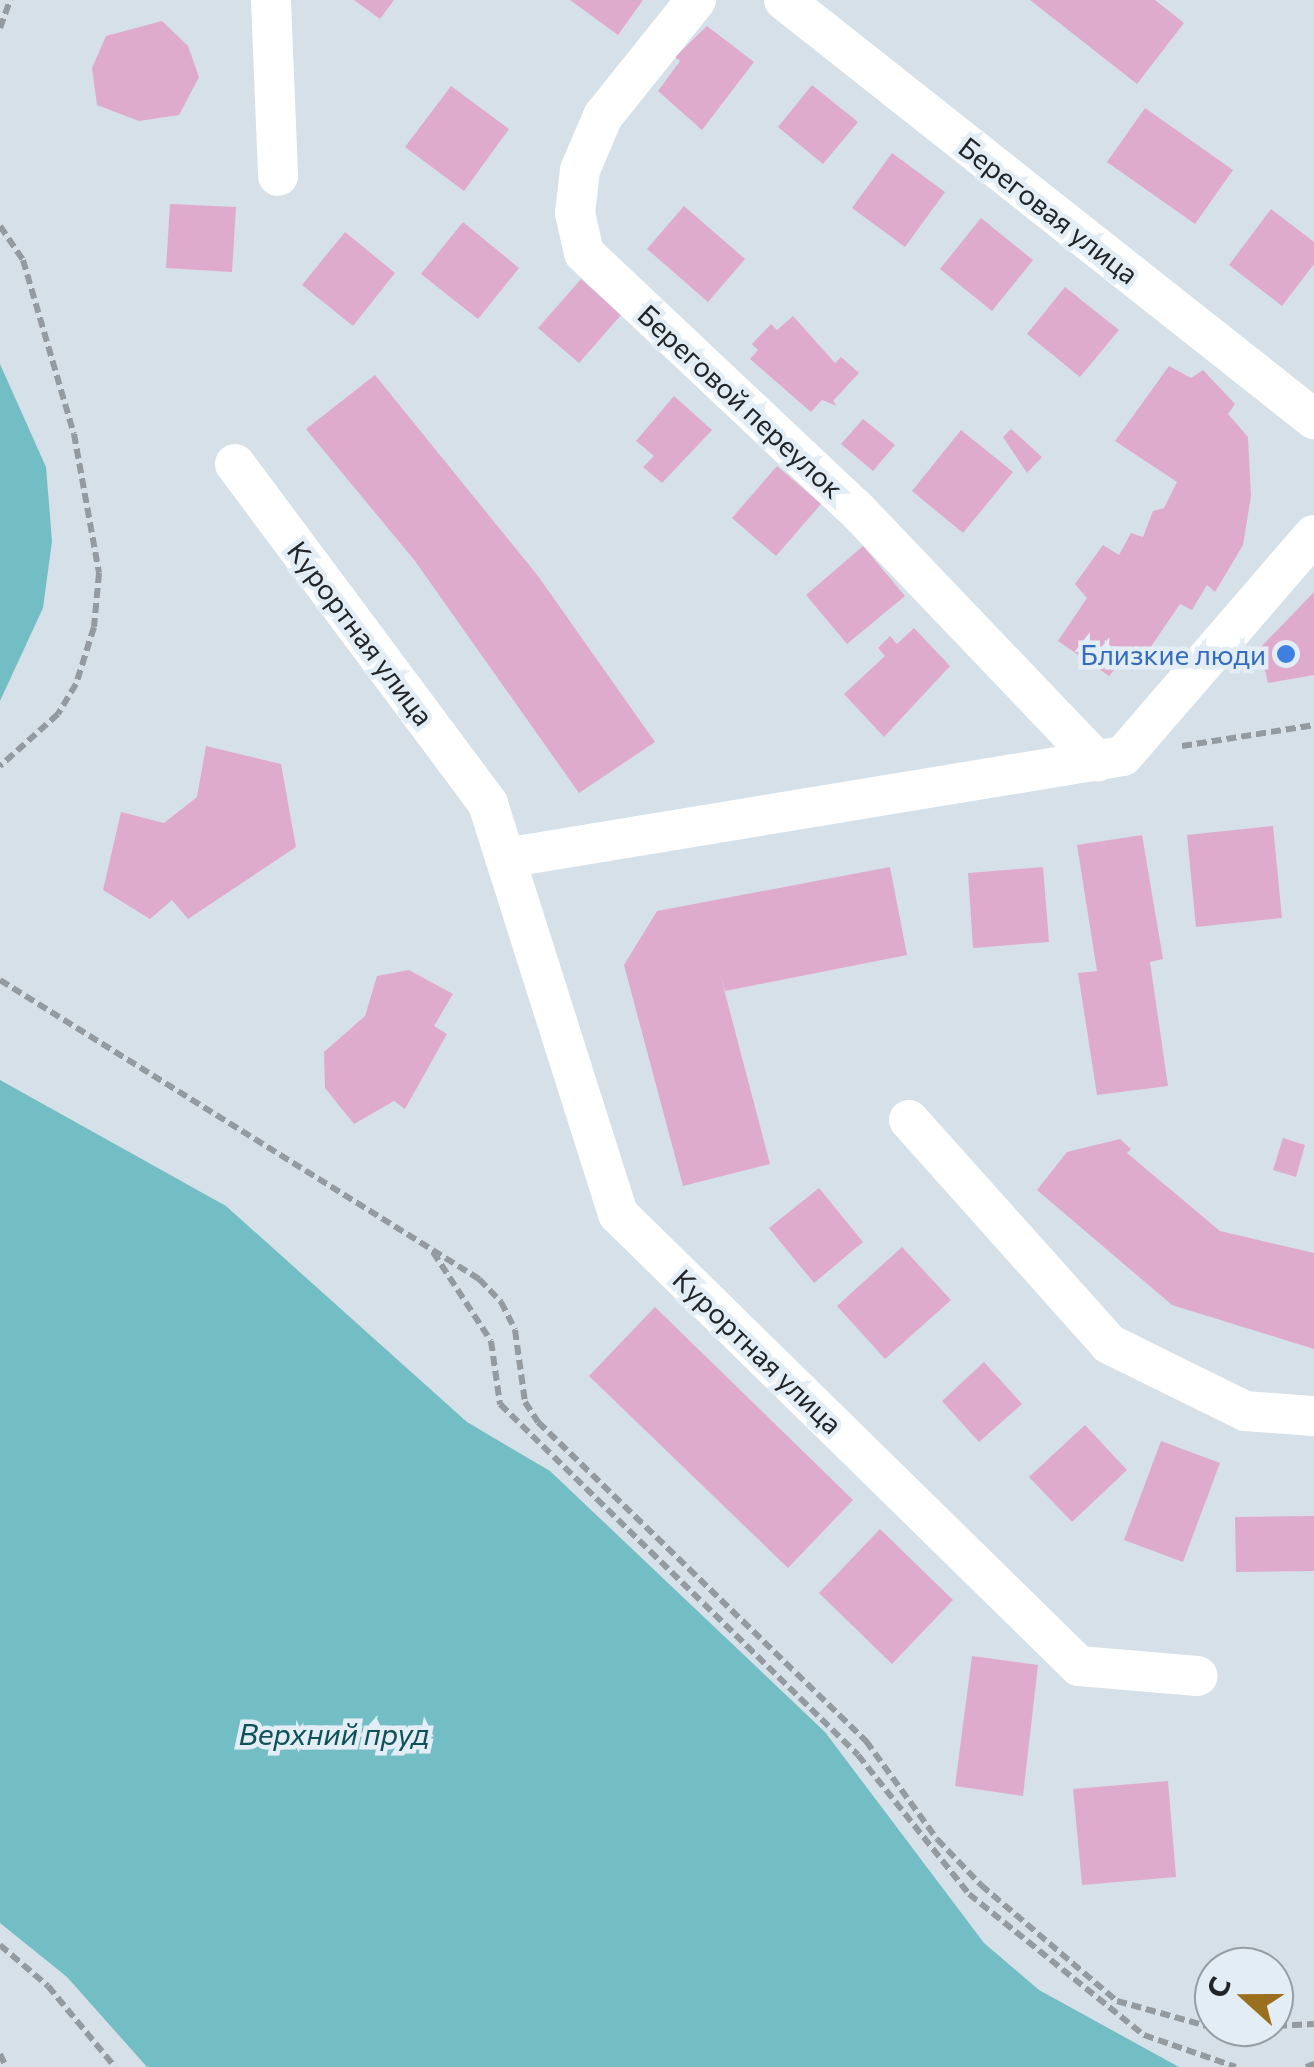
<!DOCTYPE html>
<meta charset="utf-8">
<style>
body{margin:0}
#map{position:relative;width:1314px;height:2067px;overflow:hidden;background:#d6e0e8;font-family:Commissioner,sans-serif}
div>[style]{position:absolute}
.water>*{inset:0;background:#73bec4}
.building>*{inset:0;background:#dfabcd}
.path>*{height:6px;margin-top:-3px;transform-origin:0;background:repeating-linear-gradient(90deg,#939aa0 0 10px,transparent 0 15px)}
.minor>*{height:40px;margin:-20px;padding:0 20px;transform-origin:20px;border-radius:20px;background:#fff}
.dots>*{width:28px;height:28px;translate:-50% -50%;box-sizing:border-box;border:5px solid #e3edf5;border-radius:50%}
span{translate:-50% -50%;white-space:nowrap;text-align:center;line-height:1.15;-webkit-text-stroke:9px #e3edf5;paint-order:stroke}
.street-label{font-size:28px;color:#222528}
.shop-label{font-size:28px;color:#366cbe}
.right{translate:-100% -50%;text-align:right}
.water-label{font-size:30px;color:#0e5257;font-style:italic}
.north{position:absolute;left:1194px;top:1947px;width:100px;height:100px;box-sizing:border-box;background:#e3edf5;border:2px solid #969da3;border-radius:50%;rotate:291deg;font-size:28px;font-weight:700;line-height:40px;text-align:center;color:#222528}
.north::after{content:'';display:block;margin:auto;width:35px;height:45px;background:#9a6f1d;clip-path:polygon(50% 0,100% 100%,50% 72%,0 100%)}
</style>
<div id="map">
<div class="water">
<i style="clip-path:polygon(0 364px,46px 467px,52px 541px,43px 608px,0 701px)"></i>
<i style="clip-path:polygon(0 1080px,226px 1206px,467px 1422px,550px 1471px,825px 1732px,984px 1943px,1039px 1990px,1179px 2067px,147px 2067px,67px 1977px,0 1923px)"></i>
</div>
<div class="building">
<i style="clip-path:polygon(354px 0,394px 0,380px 19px)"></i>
<i style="clip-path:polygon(570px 0,643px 0,618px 35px)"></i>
<i style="clip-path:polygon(1030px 0,1155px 0,1184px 23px,1137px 84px)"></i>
<i style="clip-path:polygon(162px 21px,188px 46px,199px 77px,179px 115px,139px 121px,97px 105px,92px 68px,106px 36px)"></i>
<i style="clip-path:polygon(707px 26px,754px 62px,702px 130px,658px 91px,680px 61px,675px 57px)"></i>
<i style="clip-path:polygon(812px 85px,858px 122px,823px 164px,778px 127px)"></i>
<i style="clip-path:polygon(451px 86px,509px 129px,464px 191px,405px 147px)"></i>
<i style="clip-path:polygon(1145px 108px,1233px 170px,1195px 224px,1107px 162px)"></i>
<i style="clip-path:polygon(892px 153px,945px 192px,905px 247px,852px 208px)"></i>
<i style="clip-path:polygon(170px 204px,236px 207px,232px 272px,166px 268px)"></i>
<i style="clip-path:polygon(684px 206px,745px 259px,708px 302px,647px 249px)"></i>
<i style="clip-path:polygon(1271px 209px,1314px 242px,1314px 264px,1282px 306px,1229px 265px)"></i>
<i style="clip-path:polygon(981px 218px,1033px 260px,992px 311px,940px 269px)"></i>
<i style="clip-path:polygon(463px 222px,519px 268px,478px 319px,421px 274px)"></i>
<i style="clip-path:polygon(345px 232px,395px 273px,353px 326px,302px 285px)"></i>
<i style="clip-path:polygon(581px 279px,621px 315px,579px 363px,538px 328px)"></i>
<i style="clip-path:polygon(1065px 287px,1119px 330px,1080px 377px,1027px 334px)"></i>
<i style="clip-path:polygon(793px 316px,835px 363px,841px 357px,859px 373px,833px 401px,837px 406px,822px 400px,811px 412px,750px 359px,758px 350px,752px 344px,771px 324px,777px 330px)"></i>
<i style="clip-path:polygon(1169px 366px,1191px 378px,1203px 370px,1235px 404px,1228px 414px,1248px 437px,1251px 496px,1243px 545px,1215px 592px,1207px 585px,1192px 610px,1180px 604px,1150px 648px,1134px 646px,1109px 676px,1058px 641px,1087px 598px,1075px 584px,1103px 545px,1119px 555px,1131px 533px,1143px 537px,1153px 511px,1164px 508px,1177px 482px,1115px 441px)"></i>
<i style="clip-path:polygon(375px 375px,538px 576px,655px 742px,579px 793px,415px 561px,306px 429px)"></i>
<i style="clip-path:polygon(674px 396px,712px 430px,662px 483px,643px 467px,654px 456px,636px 441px)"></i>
<i style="clip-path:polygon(863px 419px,895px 445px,873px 471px,841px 444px)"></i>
<i style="clip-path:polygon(1011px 429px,1042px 457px,1027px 473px,1003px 437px)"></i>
<i style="clip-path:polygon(961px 430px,1013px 472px,963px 533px,912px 491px)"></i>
<i style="clip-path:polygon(777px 466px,821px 504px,776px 556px,732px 518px)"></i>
<i style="clip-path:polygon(863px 546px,905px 596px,847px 644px,806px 595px)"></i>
<i style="clip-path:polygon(1314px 592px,1314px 675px,1268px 683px,1260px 648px)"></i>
<i style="clip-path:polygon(914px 628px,950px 666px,884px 737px,844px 694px,885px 656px,878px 648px,890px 636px,897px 644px)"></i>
<i style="clip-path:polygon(206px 746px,281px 764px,296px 847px,188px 919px,172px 900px,150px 919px,103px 890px,121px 812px,164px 823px,197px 797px)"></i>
<i style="clip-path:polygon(1273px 826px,1282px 918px,1196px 927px,1187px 835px)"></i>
<i style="clip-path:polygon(1142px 835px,1163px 959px,1150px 962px,1168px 1086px,1097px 1095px,1078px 973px,1097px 971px,1077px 845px)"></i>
<i style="clip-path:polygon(890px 867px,907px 955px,725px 991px,720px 974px,770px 1164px,683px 1186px,624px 965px,657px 911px)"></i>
<i style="clip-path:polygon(1043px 867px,1049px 942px,973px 948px,968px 873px)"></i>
<i style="clip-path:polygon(409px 970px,453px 994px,434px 1026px,447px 1034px,405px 1109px,394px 1101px,354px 1124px,325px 1088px,324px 1052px,365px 1016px,377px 976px)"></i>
<i style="clip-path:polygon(1283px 1138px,1305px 1145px,1296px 1177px,1273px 1170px)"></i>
<i style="clip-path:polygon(1120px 1139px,1131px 1149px,1127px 1153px,1220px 1231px,1314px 1253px,1314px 1349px,1172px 1305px,1037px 1190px,1067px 1152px)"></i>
<i style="clip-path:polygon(819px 1188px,863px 1242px,814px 1283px,769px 1228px)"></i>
<i style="clip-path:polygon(902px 1247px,951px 1300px,885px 1359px,837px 1306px)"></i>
<i style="clip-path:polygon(655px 1307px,853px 1500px,788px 1568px,589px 1376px)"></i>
<i style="clip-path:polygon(984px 1362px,1022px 1404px,979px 1442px,942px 1401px)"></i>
<i style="clip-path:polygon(1085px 1425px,1127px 1470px,1072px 1522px,1029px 1477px)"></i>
<i style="clip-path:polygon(1161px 1441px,1220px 1463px,1183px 1562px,1124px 1540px)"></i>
<i style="clip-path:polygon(1314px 1516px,1314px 1571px,1236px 1572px,1235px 1517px)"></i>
<i style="clip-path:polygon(880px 1529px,953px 1600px,892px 1664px,819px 1593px)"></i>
<i style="clip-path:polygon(972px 1656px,1038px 1665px,1023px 1796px,955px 1786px)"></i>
<i style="clip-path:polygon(1168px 1781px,1176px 1877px,1082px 1885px,1073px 1789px)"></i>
</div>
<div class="path">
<i style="left:0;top:28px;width:30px;rotate:-70deg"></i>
<i style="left:0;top:226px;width:41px;rotate:55.9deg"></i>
<i style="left:23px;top:260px;width:181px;rotate:73.7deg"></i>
<i style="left:74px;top:434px;width:141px;rotate:79.8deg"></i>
<i style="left:99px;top:573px;width:54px;rotate:95.3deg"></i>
<i style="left:94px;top:627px;width:60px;rotate:107.5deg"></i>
<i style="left:76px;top:684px;width:35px;rotate:121deg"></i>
<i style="left:58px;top:714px;width:78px;rotate:138.1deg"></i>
<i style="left:1182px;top:746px;width:134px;rotate:-9deg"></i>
<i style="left:0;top:980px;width:565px;rotate:31.97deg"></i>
<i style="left:479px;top:1279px;width:32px;rotate:46deg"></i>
<i style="left:501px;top:1302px;width:31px;rotate:63deg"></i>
<i style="left:515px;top:1330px;width:73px;rotate:82.1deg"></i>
<i style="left:525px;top:1402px;width:24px;rotate:57deg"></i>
<i style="left:538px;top:1422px;width:458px;rotate:44.2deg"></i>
<i style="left:866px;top:1741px;width:121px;rotate:54.1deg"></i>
<i style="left:937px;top:1839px;width:64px;rotate:46.3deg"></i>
<i style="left:981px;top:1885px;width:179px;rotate:40.5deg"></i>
<i style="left:1117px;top:2001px;width:104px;rotate:15.6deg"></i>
<i style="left:1217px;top:2029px;width:97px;rotate:-3deg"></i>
<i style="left:433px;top:1252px;width:106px;rotate:56.9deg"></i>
<i style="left:491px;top:1341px;width:64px;rotate:81.9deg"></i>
<i style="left:500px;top:1404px;width:501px;rotate:44.43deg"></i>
<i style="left:858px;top:1755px;width:178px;rotate:51.4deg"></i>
<i style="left:969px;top:1894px;width:225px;rotate:38.9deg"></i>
<i style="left:1144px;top:2035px;width:97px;rotate:19.2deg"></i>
<i style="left:0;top:1945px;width:63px;rotate:40.5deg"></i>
<i style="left:48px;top:1986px;width:105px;rotate:50.4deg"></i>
<i style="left:0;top:2054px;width:14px;rotate:65deg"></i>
<i style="left:1306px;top:2067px;width:9px;rotate:-21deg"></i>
</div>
<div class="minor">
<i style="left:271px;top:0;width:176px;rotate:87.7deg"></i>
<i style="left:696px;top:0;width:149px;rotate:128.7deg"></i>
<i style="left:603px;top:116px;width:59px;rotate:113.1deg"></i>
<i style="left:580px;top:170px;width:43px;rotate:96.6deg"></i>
<i style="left:575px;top:213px;width:41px;rotate:77.3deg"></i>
<i style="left:584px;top:253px;width:371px;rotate:43.3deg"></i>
<i style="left:854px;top:507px;width:352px;rotate:46.3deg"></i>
<i style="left:784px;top:0;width:676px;rotate:38.33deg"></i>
<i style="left:235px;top:464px;width:424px;rotate:53.3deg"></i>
<i style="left:488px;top:804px;width:430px;rotate:72.4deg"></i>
<i style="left:618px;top:1214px;width:646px;rotate:44.44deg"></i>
<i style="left:1079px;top:1666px;width:119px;rotate:4.8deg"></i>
<i style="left:505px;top:858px;width:626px;rotate:-9.37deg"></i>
<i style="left:1123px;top:756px;width:292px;rotate:-49.2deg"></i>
<i style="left:909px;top:1120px;width:300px;rotate:48.2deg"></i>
<i style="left:1109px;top:1344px;width:152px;rotate:26.2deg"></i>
<i style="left:1245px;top:1411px;width:69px;rotate:4.1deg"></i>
</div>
<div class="dots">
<i style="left:1286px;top:654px;background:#3f7fe0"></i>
</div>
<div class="street-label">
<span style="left:1049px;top:210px;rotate:38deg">Береговая улица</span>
<span style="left:741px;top:401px;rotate:43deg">Береговой переулок</span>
<span style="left:361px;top:633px;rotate:53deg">Курортная улица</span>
<span style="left:758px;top:1351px;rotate:44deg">Курортная улица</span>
</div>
<div class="shop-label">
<span class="right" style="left:1266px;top:654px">Близкие люди</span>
</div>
<div class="water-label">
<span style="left:334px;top:1733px">Верхний пруд</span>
</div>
<div class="north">С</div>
</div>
